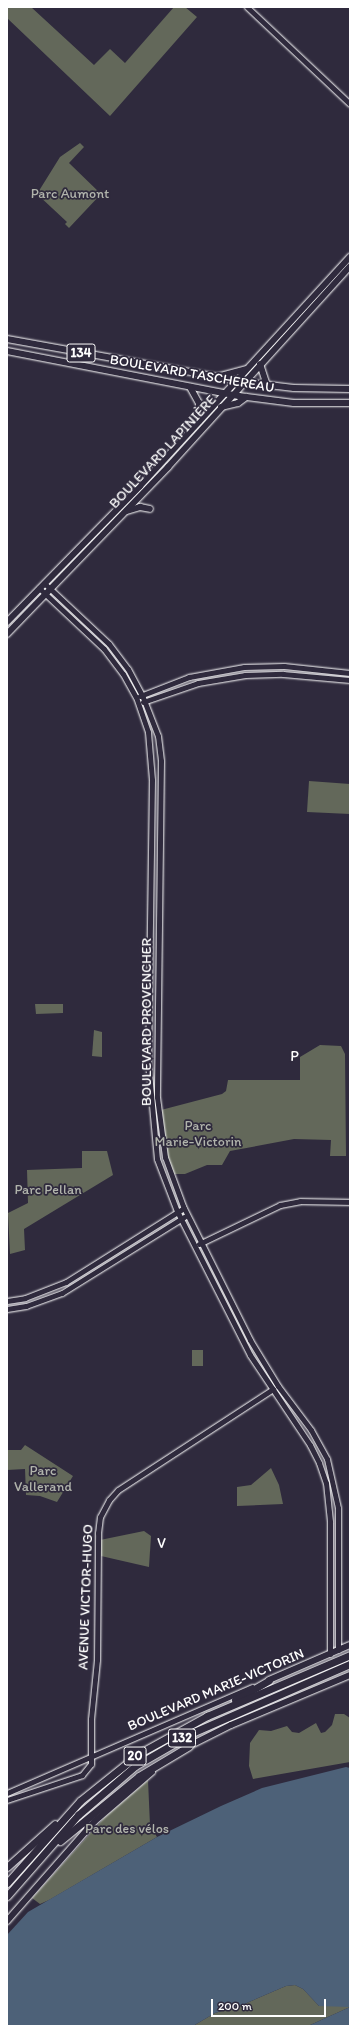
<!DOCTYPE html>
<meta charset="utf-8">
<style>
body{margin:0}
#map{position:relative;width:357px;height:2033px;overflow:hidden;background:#2f2a3d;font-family:Itim,sans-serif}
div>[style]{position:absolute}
.green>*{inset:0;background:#63685a}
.water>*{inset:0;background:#4d6178}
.roads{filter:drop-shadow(0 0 1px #fff) drop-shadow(0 0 1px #fff)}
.minor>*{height:5px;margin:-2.5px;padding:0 2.5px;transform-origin:2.5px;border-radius:2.5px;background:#2f2a3d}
.major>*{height:6px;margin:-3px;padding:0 3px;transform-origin:3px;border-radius:3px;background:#2f2a3d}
.highway>*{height:7px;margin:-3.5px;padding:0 3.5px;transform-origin:3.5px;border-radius:3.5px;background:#2f2a3d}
span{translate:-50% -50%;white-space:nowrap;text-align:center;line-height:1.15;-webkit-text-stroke:3.5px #2f2a3d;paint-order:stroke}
.shield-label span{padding:1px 3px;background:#2f2a3d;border:1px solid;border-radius:3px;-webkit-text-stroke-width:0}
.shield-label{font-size:13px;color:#fff;font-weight:700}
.park-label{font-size:14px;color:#b1b4ac}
.street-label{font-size:14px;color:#fff}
.neighbourhood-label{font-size:15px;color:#fff;letter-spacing:1px}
.frame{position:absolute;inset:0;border:8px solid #fff;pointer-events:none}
.scale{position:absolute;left:211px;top:1999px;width:115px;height:18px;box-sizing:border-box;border:2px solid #fff;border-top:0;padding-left:5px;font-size:12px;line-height:14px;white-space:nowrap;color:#fff;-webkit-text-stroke:3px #2f2a3d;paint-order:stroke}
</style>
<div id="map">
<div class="green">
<i style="clip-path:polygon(7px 7px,31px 7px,94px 65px,110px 49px,125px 63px,174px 7px,185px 7px,197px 17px,110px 116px,7px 18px)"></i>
<i style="clip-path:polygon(80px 143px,84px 147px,69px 163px,101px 194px,69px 228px,65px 224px,67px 222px,37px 194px,60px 157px)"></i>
<i style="clip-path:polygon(309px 781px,350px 784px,350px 814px,307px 812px)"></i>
<i style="clip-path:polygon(35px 1004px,63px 1004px,63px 1013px,36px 1014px)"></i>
<i style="clip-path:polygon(94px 1030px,102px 1032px,102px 1057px,92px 1056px)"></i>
<i style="clip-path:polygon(320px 1045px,341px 1046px,345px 1054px,346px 1156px,330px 1156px,331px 1140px,294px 1139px,230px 1151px,222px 1165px,207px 1165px,185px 1174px,170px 1174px,161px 1110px,222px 1094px,226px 1091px,228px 1080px,300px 1080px,300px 1057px)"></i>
<i style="clip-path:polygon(82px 1151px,107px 1151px,113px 1175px,24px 1229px,25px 1250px,10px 1254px,8px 1213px,28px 1203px,27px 1170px,82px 1168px)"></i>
<i style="clip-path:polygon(192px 1350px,203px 1350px,203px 1366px,192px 1366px)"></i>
<i style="clip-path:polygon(25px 1445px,73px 1476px,57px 1502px,40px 1496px,26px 1495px,25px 1469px,7px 1470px,7px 1450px,21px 1450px)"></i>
<i style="clip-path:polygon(271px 1468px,279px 1485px,283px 1504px,237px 1506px,237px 1487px,251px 1485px)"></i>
<i style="clip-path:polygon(144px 1531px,151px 1536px,149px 1567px,101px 1556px,100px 1540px)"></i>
<i style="clip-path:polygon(335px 1714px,344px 1714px,350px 1718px,350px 1762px,253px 1779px,249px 1766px,250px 1743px,259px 1730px,271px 1731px,287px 1726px,292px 1732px,299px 1733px,316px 1723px,321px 1733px,325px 1732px,332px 1725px)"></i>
<i style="clip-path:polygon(148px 1780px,150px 1825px,157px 1837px,49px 1900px,40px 1904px,32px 1898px,105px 1817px)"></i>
<i style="clip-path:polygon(295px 1985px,303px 1989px,319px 2006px,348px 2005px,350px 2007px,308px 2026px,193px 2026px,215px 2013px,242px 2005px,286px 1986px)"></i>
</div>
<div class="water">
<i style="clip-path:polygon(346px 1767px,350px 1768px,350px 2026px,308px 2026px,350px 2007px,319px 2006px,303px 1989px,295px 1985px,286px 1986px,242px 2005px,215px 2013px,193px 2026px,7px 2026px,7px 1935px,28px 1912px,157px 1837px,221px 1806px,262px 1788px)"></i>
</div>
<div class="roads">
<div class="minor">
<i style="left:247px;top:7px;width:141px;rotate:43.3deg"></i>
<i style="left:44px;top:583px;width:89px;rotate:43.2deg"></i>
<i style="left:109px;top:644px;width:31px;rotate:53deg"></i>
<i style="left:128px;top:669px;width:30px;rotate:62deg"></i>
<i style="left:142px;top:695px;width:44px;rotate:68.7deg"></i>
<i style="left:158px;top:736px;width:25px;rotate:83deg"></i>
<i style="left:161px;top:761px;width:336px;rotate:90.7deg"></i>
<i style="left:157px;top:1097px;width:61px;rotate:82.4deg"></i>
<i style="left:165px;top:1157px;width:52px;rotate:69.8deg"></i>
<i style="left:183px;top:1206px;width:150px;rotate:63.4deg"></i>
<i style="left:250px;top:1340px;width:54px;rotate:58.7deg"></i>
<i style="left:278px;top:1386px;width:55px;rotate:53.1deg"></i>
<i style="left:311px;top:1430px;width:33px;rotate:61deg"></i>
<i style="left:327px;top:1459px;width:50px;rotate:77.3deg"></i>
<i style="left:338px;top:1508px;width:142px;rotate:90deg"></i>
<i style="left:39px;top:588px;width:89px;rotate:43.2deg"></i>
<i style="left:104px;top:649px;width:31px;rotate:53deg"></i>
<i style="left:123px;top:674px;width:26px;rotate:61deg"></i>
<i style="left:136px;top:697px;width:37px;rotate:71deg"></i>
<i style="left:148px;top:732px;width:48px;rotate:85.2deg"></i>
<i style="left:152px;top:780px;width:282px;rotate:90.8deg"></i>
<i style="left:148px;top:1062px;width:97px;rotate:84.7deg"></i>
<i style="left:157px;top:1159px;width:56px;rotate:69deg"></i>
<i style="left:177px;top:1211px;width:161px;rotate:63.1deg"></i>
<i style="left:250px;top:1355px;width:108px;rotate:56.3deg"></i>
<i style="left:310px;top:1445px;width:20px;rotate:63deg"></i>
<i style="left:319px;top:1463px;width:21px;rotate:71deg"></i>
<i style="left:326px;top:1483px;width:39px;rotate:84deg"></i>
<i style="left:330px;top:1522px;width:132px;rotate:90deg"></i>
<i style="left:140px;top:696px;width:53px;rotate:-21.2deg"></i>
<i style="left:189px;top:677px;width:56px;rotate:-10.3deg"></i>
<i style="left:244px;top:667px;width:40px;rotate:-1.4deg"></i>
<i style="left:284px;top:666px;width:66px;rotate:6.1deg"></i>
<i style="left:143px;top:702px;width:58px;rotate:-19.1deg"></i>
<i style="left:198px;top:683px;width:48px;rotate:-9.7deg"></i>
<i style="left:245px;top:675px;width:38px;rotate:-2deg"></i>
<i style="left:283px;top:674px;width:67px;rotate:5.1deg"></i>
<i style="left:199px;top:1244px;width:90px;rotate:-25.7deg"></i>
<i style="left:280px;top:1205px;width:20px;rotate:-11deg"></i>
<i style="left:300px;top:1201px;width:50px;rotate:1.1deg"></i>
<i style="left:7px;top:1301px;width:18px;rotate:-9deg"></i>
<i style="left:25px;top:1298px;width:44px;rotate:-21.3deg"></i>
<i style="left:66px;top:1282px;width:139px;rotate:-32.1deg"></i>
<i style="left:7px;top:1309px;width:19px;rotate:-9deg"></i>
<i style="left:26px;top:1306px;width:38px;rotate:-20deg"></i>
<i style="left:62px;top:1293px;width:144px;rotate:-31.9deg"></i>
<i style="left:7px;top:1793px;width:267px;rotate:-23.4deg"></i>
<i style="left:7px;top:1800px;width:79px;rotate:-18.4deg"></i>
<i style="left:82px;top:1775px;width:14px;rotate:-51deg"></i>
<i style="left:91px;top:1764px;width:45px;rotate:-90deg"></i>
<i style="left:91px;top:1719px;width:59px;rotate:-84.2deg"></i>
<i style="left:97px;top:1660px;width:127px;rotate:-89.5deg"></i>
<i style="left:98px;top:1533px;width:16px;rotate:-83deg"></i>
<i style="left:100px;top:1517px;width:19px;rotate:-62deg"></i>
<i style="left:109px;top:1500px;width:13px;rotate:-48deg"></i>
<i style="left:118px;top:1490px;width:185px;rotate:-33.1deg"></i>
</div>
<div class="major">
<i style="left:7px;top:339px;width:249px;rotate:10.2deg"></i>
<i style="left:252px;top:383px;width:42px;rotate:6.8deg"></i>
<i style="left:294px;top:388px;width:56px;rotate:1deg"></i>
<i style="left:7px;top:351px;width:236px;rotate:11deg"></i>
<i style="left:239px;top:396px;width:55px;rotate:7.3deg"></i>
<i style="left:294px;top:403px;width:56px"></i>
<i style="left:260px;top:364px;width:22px;rotate:72deg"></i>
<i style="left:217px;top:377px;width:30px;rotate:-15deg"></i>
<i style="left:190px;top:387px;width:18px;rotate:61deg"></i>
<i style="left:199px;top:403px;width:18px;rotate:90deg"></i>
<i style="left:221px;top:407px;width:17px;rotate:-13deg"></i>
<i style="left:238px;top:403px;width:10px;rotate:-37deg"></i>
<i style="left:127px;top:511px;width:14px;rotate:-17deg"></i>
<i style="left:140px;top:507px;width:10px;rotate:11deg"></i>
<i style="left:7px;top:622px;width:190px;rotate:-45.6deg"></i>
<i style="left:140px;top:486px;width:311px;rotate:-47.5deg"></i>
<i style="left:7px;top:634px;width:232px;rotate:-46deg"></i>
<i style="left:168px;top:467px;width:271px;rotate:-47.8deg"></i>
<i style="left:269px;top:1680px;width:88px;rotate:-23.4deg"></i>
<i style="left:185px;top:1748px;width:51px;rotate:-26.6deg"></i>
<i style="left:231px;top:1725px;width:129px;rotate:-22.8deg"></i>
<i style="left:7px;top:1921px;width:133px;rotate:-48.7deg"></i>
<i style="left:95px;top:1821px;width:75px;rotate:-40.7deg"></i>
</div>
<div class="highway">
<i style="left:235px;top:1700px;width:39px;rotate:-30deg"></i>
<i style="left:60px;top:1841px;width:102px;rotate:-39.4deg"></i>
<i style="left:139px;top:1776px;width:58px;rotate:-31deg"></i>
<i style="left:7px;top:1867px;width:64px;rotate:-41.9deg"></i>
<i style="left:7px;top:1883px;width:110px;rotate:-48.3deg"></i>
<i style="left:80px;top:1801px;width:77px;rotate:-38.7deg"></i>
<i style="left:140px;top:1753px;width:77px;rotate:-28.9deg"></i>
<i style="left:207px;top:1716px;width:155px;rotate:-23.1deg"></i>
<i style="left:7px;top:1896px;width:108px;rotate:-48.8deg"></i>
<i style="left:78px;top:1815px;width:75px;rotate:-40.7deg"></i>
<i style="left:135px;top:1766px;width:68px;rotate:-30deg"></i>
<i style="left:194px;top:1732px;width:170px;rotate:-23.6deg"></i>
</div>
</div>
<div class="shield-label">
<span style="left:81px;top:353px">134</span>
<span style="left:182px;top:1738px">132</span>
<span style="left:135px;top:1756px">20</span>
</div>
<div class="park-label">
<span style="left:70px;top:194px">Parc Aumont</span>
<span style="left:198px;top:1134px">Parc<br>Marie-Victorin</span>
<span style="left:48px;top:1190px">Parc Pellan</span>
<span style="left:43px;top:1479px">Parc<br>Vallerand</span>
<span style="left:127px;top:1829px">Parc des vélos</span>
</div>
<div class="street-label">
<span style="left:192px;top:374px;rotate:10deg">BOULEVARD TASCHEREAU</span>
<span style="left:163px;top:452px;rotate:-47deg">BOULEVARD LAPINIÈRE</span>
<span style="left:147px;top:1022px;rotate:-90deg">BOULEVARD PROVENCHER</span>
<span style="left:86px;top:1597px;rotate:-88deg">AVENUE VICTOR-HUGO</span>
<span style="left:216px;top:1690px;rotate:-23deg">BOULEVARD MARIE-VICTORIN</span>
</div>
<div class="neighbourhood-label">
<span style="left:295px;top:1057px">P</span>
<span style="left:162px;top:1544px">V</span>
</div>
<div class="frame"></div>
<div class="scale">200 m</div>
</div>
